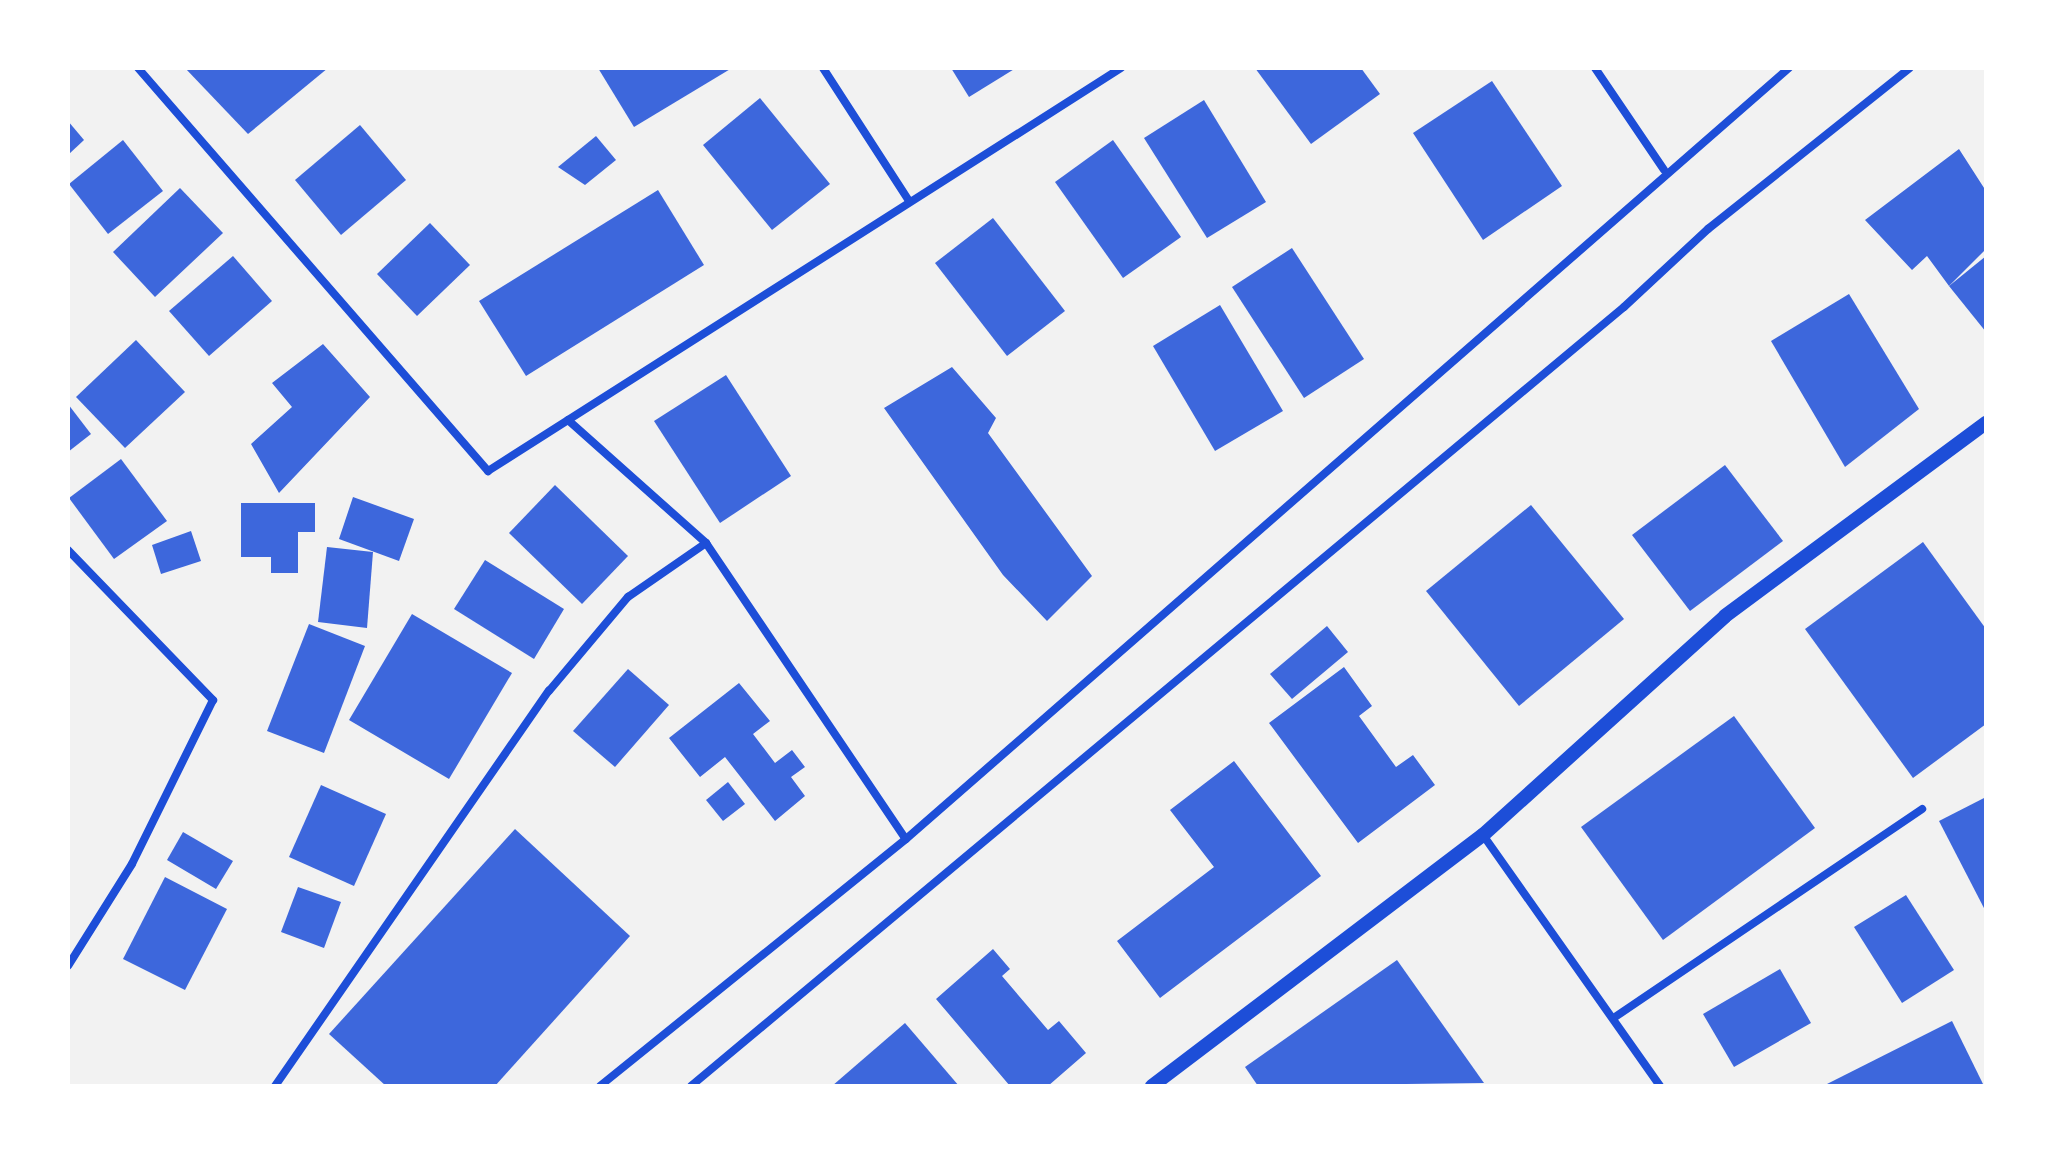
<!DOCTYPE html>
<style>
body{margin:0}
#map{position:relative;width:2054px;height:1154px;overflow:hidden;background:#f2f2f2;font-family:Arial,sans-serif}
div>[style]{position:absolute}
.building>*{inset:0;background:#3d67dc}
.minor>*{height:8px;margin:-4px;padding:0 4px;transform-origin:4px;border-radius:4px;background:#1d4ed8}
.tertiary>*{height:14px;margin:-7px;padding:0 7px;transform-origin:7px;border-radius:7px;background:#1d4ed8}
span{translate:-50% -50%;white-space:nowrap;text-align:center;line-height:1.15;-webkit-text-stroke:6px #fff;paint-order:stroke}
.frame{position:absolute;inset:0;border:70px solid #fff;pointer-events:none}
</style>
<div id="map">
<div class="building">
<i style="clip-path:polygon(185px 68px,328px 68px,248px 134px)"></i>
<i style="clip-path:polygon(598px 68px,732px 68px,634px 127px)"></i>
<i style="clip-path:polygon(951px 68px,1016px 68px,969px 97px)"></i>
<i style="clip-path:polygon(1255px 68px,1361px 68px,1380px 94px,1311px 144px)"></i>
<i style="clip-path:polygon(1492px 81px,1562px 186px,1483px 240px,1413px 133px)"></i>
<i style="clip-path:polygon(760px 98px,830px 184px,772px 230px,703px 145px)"></i>
<i style="clip-path:polygon(1204px 100px,1266px 202px,1207px 238px,1144px 138px)"></i>
<i style="clip-path:polygon(68px 121px,84px 140px,68px 155px)"></i>
<i style="clip-path:polygon(360px 125px,406px 180px,341px 235px,295px 180px)"></i>
<i style="clip-path:polygon(596px 136px,616px 160px,585px 185px,558px 167px)"></i>
<i style="clip-path:polygon(123px 140px,163px 191px,108px 234px,69px 184px)"></i>
<i style="clip-path:polygon(1113px 140px,1181px 237px,1123px 278px,1055px 182px)"></i>
<i style="clip-path:polygon(1959px 149px,1986px 191px,1986px 249px,1949px 286px,1927px 256px,1912px 270px,1865px 220px)"></i>
<i style="clip-path:polygon(180px 188px,223px 233px,155px 297px,113px 252px)"></i>
<i style="clip-path:polygon(658px 190px,704px 265px,526px 376px,479px 301px)"></i>
<i style="clip-path:polygon(993px 218px,1065px 311px,1007px 356px,935px 263px)"></i>
<i style="clip-path:polygon(430px 223px,470px 265px,417px 316px,377px 274px)"></i>
<i style="clip-path:polygon(1292px 248px,1364px 359px,1304px 398px,1232px 287px)"></i>
<i style="clip-path:polygon(233px 256px,272px 301px,209px 356px,169px 311px)"></i>
<i style="clip-path:polygon(1986px 256px,1986px 332px,1949px 286px)"></i>
<i style="clip-path:polygon(1849px 294px,1919px 409px,1845px 467px,1771px 341px)"></i>
<i style="clip-path:polygon(1220px 305px,1283px 411px,1215px 451px,1153px 346px)"></i>
<i style="clip-path:polygon(136px 340px,185px 392px,125px 448px,76px 397px)"></i>
<i style="clip-path:polygon(323px 344px,370px 397px,279px 493px,251px 444px,292px 407px,272px 383px)"></i>
<i style="clip-path:polygon(952px 367px,996px 418px,988px 433px,1092px 576px,1047px 621px,1003px 575px,884px 408px)"></i>
<i style="clip-path:polygon(726px 375px,791px 476px,720px 523px,654px 421px)"></i>
<i style="clip-path:polygon(68px 404px,91px 434px,68px 452px)"></i>
<i style="clip-path:polygon(121px 459px,167px 521px,114px 559px,69px 498px)"></i>
<i style="clip-path:polygon(1725px 465px,1783px 541px,1690px 611px,1632px 535px)"></i>
<i style="clip-path:polygon(555px 485px,628px 556px,582px 604px,509px 533px)"></i>
<i style="clip-path:polygon(353px 497px,414px 519px,399px 561px,339px 539px)"></i>
<i style="clip-path:polygon(241px 503px,315px 503px,315px 532px,298px 532px,298px 573px,271px 573px,271px 557px,241px 557px)"></i>
<i style="clip-path:polygon(1531px 505px,1624px 619px,1519px 706px,1426px 591px)"></i>
<i style="clip-path:polygon(191px 531px,201px 561px,161px 574px,152px 545px)"></i>
<i style="clip-path:polygon(1923px 542px,1986px 629px,1986px 724px,1913px 778px,1805px 629px)"></i>
<i style="clip-path:polygon(327px 547px,373px 552px,367px 628px,318px 622px)"></i>
<i style="clip-path:polygon(485px 560px,564px 609px,534px 659px,454px 609px)"></i>
<i style="clip-path:polygon(412px 614px,512px 673px,449px 779px,349px 720px)"></i>
<i style="clip-path:polygon(309px 624px,365px 646px,324px 753px,267px 731px)"></i>
<i style="clip-path:polygon(1327px 626px,1348px 652px,1292px 699px,1270px 674px)"></i>
<i style="clip-path:polygon(1344px 667px,1372px 706px,1359px 716px,1396px 767px,1413px 755px,1435px 785px,1358px 843px,1269px 723px)"></i>
<i style="clip-path:polygon(628px 669px,669px 705px,615px 767px,573px 731px)"></i>
<i style="clip-path:polygon(739px 683px,770px 721px,753px 734px,775px 763px,792px 750px,805px 767px,791px 777px,805px 796px,775px 821px,725px 757px,700px 777px,669px 738px)"></i>
<i style="clip-path:polygon(1734px 716px,1815px 828px,1663px 940px,1581px 827px)"></i>
<i style="clip-path:polygon(1234px 761px,1321px 876px,1160px 998px,1117px 941px,1214px 867px,1170px 810px)"></i>
<i style="clip-path:polygon(728px 782px,745px 804px,723px 821px,706px 800px)"></i>
<i style="clip-path:polygon(321px 785px,386px 814px,354px 886px,289px 857px)"></i>
<i style="clip-path:polygon(1986px 797px,1986px 912px,1939px 821px)"></i>
<i style="clip-path:polygon(515px 829px,630px 936px,495px 1086px,386px 1086px,329px 1034px)"></i>
<i style="clip-path:polygon(183px 832px,233px 861px,216px 889px,167px 860px)"></i>
<i style="clip-path:polygon(165px 877px,227px 909px,185px 990px,123px 959px)"></i>
<i style="clip-path:polygon(298px 887px,341px 902px,324px 948px,281px 932px)"></i>
<i style="clip-path:polygon(1906px 895px,1954px 970px,1902px 1003px,1854px 927px)"></i>
<i style="clip-path:polygon(993px 949px,1010px 969px,1002px 976px,1048px 1030px,1059px 1021px,1086px 1053px,1048px 1086px,1010px 1086px,936px 999px)"></i>
<i style="clip-path:polygon(1397px 960px,1484px 1083px,1258px 1086px,1245px 1067px)"></i>
<i style="clip-path:polygon(1780px 969px,1811px 1023px,1734px 1067px,1703px 1014px)"></i>
<i style="clip-path:polygon(1952px 1021px,1984px 1086px,1823px 1086px)"></i>
<i style="clip-path:polygon(905px 1023px,959px 1086px,832px 1086px)"></i>
</div>
<div class="minor">
<i style="left:138px;top:68px;width:534px;rotate:49.03deg"></i>
<i style="left:488px;top:471px;width:750px;rotate:-32.48deg"></i>
<i style="left:823px;top:68px;width:158px;rotate:57.1deg"></i>
<i style="left:1595px;top:68px;width:123px;rotate:55.9deg"></i>
<i style="left:568px;top:420px;width:185px;rotate:41.7deg"></i>
<i style="left:706px;top:543px;width:357px;rotate:56deg"></i>
<i style="left:68px;top:550px;width:209px;rotate:46deg"></i>
<i style="left:213px;top:700px;width:183px;rotate:116.3deg"></i>
<i style="left:132px;top:864px;width:120px;rotate:122.1deg"></i>
<i style="left:1483px;top:835px;width:307px;rotate:54.8deg"></i>
<i style="left:1615px;top:1017px;width:371px;rotate:-34.1deg"></i>
<i style="left:275px;top:1086px;width:481px;rotate:-55.3deg"></i>
<i style="left:549px;top:691px;width:123px;rotate:-50deg"></i>
<i style="left:628px;top:597px;width:95px;rotate:-34.7deg"></i>
<i style="left:600px;top:1086px;width:393px;rotate:-38.9deg"></i>
<i style="left:906px;top:839px;width:1172px;rotate:-41.13deg"></i>
<i style="left:691px;top:1086px;width:1215px;rotate:-39.86deg"></i>
<i style="left:1624px;top:307px;width:115px;rotate:-42.9deg"></i>
<i style="left:1708px;top:229px;width:258px;rotate:-38.6deg"></i>
</div>
<div class="tertiary">
<i style="left:1152px;top:1086px;width:415px;rotate:-37.2deg"></i>
<i style="left:1483px;top:835px;width:326px;rotate:-42.1deg"></i>
<i style="left:1725px;top:616px;width:325px;rotate:-36.5deg"></i>
</div>
<div class="frame"></div>
</div>
